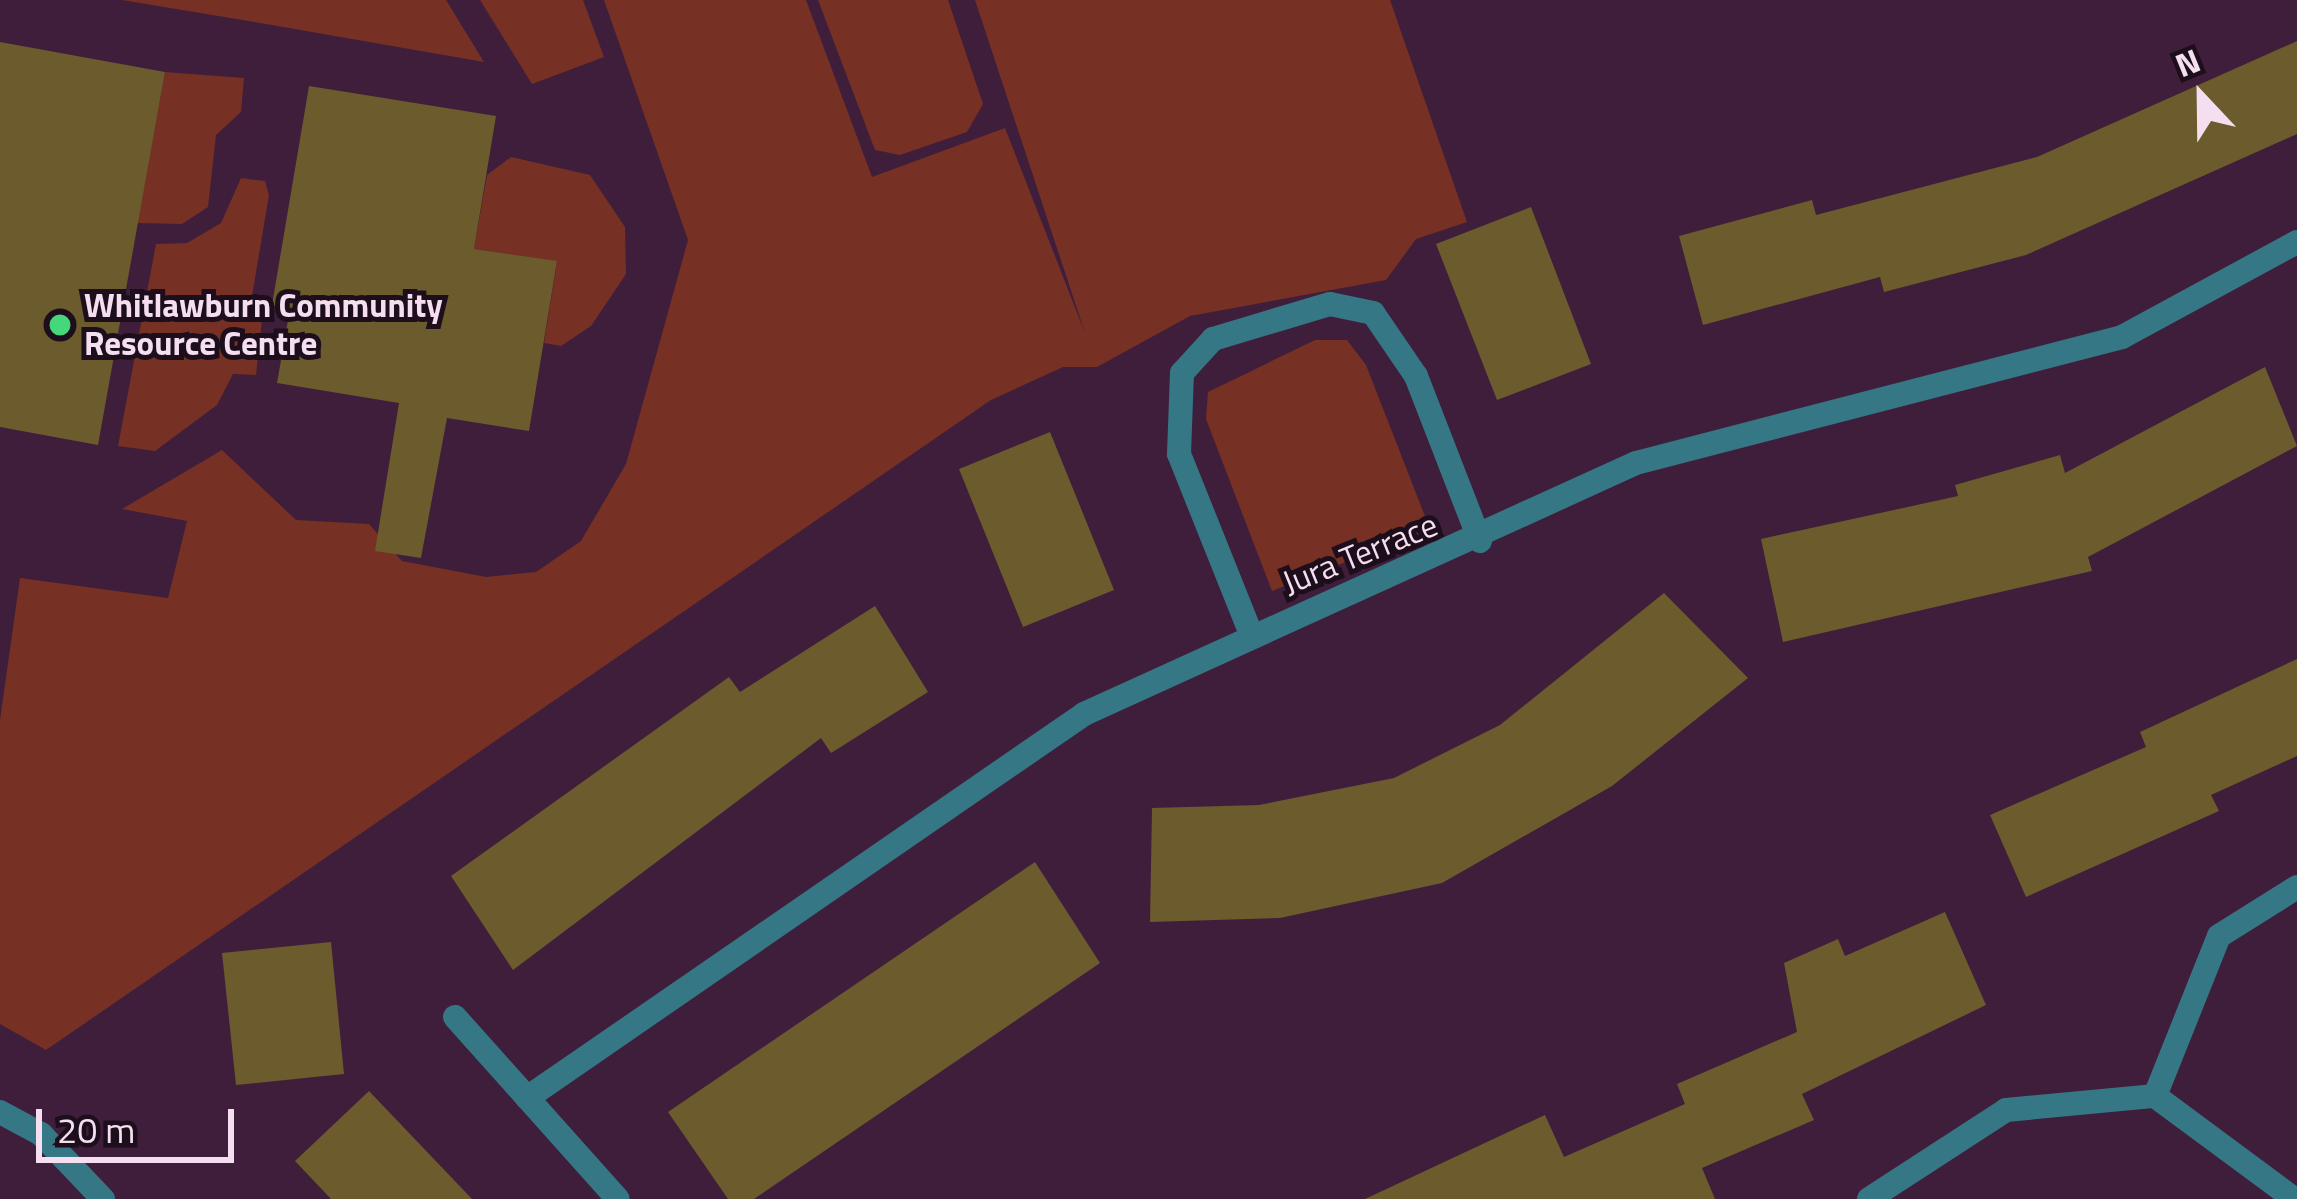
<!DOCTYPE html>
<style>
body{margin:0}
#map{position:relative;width:2297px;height:1199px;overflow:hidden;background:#3f1e3b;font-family:"Titillium Web",sans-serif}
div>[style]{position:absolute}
.green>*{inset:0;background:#763024}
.building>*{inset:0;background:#6b5b2d}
.street>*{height:24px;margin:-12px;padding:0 12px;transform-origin:12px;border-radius:12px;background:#357784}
.dots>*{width:33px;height:33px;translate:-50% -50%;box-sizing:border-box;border:6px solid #1d0e1b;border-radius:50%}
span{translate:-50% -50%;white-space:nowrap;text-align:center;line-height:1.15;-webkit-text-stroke:10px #1d0e1b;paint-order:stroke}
.poi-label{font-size:33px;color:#f4def0;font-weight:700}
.left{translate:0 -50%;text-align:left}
.street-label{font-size:33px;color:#f4def0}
.north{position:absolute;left:2141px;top:36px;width:120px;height:120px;-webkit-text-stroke:9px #1d0e1b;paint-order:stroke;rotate:338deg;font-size:33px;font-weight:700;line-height:48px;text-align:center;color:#f4def0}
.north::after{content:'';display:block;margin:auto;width:42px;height:54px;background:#f4def0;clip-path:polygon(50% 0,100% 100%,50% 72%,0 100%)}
.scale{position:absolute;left:36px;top:1109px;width:198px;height:54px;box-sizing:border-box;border:6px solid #f4def0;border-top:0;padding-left:15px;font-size:36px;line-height:42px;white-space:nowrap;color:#f4def0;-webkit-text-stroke:9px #1d0e1b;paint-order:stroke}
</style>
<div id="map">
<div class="green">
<i style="clip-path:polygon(122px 0,446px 0,484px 62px,266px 24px)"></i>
<i style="clip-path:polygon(480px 0,583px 0,604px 57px,532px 84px)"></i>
<i style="clip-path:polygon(604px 0,806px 0,872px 177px,1005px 128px,1085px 333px,975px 0,1390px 0,1467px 222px,1416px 239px,1386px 280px,1190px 316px,1097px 367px,1063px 367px,991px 400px,46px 1050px,0 1024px,0 720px,20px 578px,168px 598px,187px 521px,122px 509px,222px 450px,296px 520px,369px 524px,402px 561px,486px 577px,536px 572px,581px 541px,626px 464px,688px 240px)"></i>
<i style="clip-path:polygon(818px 0,948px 0,983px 104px,967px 132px,900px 155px,875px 150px)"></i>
<i style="clip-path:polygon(165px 72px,244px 78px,241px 112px,216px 135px,208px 207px,182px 224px,137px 223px)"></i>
<i style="clip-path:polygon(511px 157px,590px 175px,625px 227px,626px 274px,591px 326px,561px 346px,544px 343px,557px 262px,474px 249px,487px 175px)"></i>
<i style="clip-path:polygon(241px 178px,265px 181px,269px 195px,249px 314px,262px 319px,256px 375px,233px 374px,217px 405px,155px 451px,118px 446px,156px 244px,187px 243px,221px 223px)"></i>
<i style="clip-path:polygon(1315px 340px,1347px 340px,1366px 365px,1430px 529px,1272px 591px,1206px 419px,1208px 392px)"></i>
</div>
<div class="building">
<i style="clip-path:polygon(2297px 41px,2297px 134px,2026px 255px,1884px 292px,1880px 277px,1703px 325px,1679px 236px,1812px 200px,1816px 215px,2037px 157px)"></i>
<i style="clip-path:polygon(0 42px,165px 72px,98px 445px,0 427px)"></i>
<i style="clip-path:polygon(309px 86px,496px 116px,474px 249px,557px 261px,529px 431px,447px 418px,421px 558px,375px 551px,399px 403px,277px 383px,290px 309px,272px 305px)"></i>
<i style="clip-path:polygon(1531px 207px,1591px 364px,1497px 400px,1436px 244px)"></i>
<i style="clip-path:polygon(2265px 367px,2297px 446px,2088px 557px,2092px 571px,1783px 642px,1761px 539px,1958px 496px,1955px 485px,2060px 455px,2065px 473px)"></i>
<i style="clip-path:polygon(1050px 432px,1114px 590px,1023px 627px,959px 469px)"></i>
<i style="clip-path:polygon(1664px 593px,1748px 678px,1612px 786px,1442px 883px,1280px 918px,1150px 922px,1152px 808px,1259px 805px,1394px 778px,1500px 725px)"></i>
<i style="clip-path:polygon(875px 606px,928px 692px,831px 753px,821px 738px,513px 970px,451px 876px,729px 677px,740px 692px)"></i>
<i style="clip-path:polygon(2297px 659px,2297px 756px,2211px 795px,2219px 811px,2026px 897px,1990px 815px,2146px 747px,2140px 732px)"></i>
<i style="clip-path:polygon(1035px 862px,1100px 963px,754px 1199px,728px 1199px,668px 1112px)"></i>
<i style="clip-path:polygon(1945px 912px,1986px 1005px,1802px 1094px,1814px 1120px,1702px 1168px,1715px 1199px,1365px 1199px,1545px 1115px,1564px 1157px,1685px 1104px,1677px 1084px,1797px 1032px,1784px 963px,1838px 939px,1845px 956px)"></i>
<i style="clip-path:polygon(331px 942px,344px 1074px,236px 1085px,222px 953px)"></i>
<i style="clip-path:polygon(369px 1091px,472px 1199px,331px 1199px,295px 1161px)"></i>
</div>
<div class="street">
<i style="left:1251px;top:634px;width:194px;rotate:-111.8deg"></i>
<i style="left:1179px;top:454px;width:81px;rotate:-87.9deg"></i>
<i style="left:1182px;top:373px;width:46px;rotate:-47.6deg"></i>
<i style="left:1213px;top:339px;width:122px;rotate:-16.7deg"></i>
<i style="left:1330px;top:304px;width:44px;rotate:11.8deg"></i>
<i style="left:1373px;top:313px;width:76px;rotate:55.7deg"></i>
<i style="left:1416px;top:376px;width:177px;rotate:68.8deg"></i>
<i style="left:455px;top:1017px;width:244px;rotate:48.2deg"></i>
<i style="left:2155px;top:1096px;width:172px;rotate:-68.2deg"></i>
<i style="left:2219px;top:936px;width:92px;rotate:-32.1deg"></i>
<i style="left:527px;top:1098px;width:677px;rotate:-34.58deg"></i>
<i style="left:1084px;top:714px;width:606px;rotate:-24.45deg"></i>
<i style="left:1636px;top:463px;width:502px;rotate:-14.53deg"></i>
<i style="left:2122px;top:337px;width:199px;rotate:-28.5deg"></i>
<i style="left:0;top:1112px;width:47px;rotate:28.2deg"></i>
<i style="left:41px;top:1134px;width:90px;rotate:46.4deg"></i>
<i style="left:1869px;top:1199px;width:163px;rotate:-33deg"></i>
<i style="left:2006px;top:1110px;width:150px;rotate:-5.4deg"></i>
<i style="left:2155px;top:1096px;width:173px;rotate:36.5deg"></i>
</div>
<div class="dots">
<i style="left:60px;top:325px;background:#46d77a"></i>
</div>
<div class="poi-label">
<span class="left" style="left:84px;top:325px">Whitlawburn Community<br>Resource Centre</span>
</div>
<div class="street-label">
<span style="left:1360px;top:554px;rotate:-22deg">Jura Terrace</span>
</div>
<div class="north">N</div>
<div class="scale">20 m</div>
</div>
